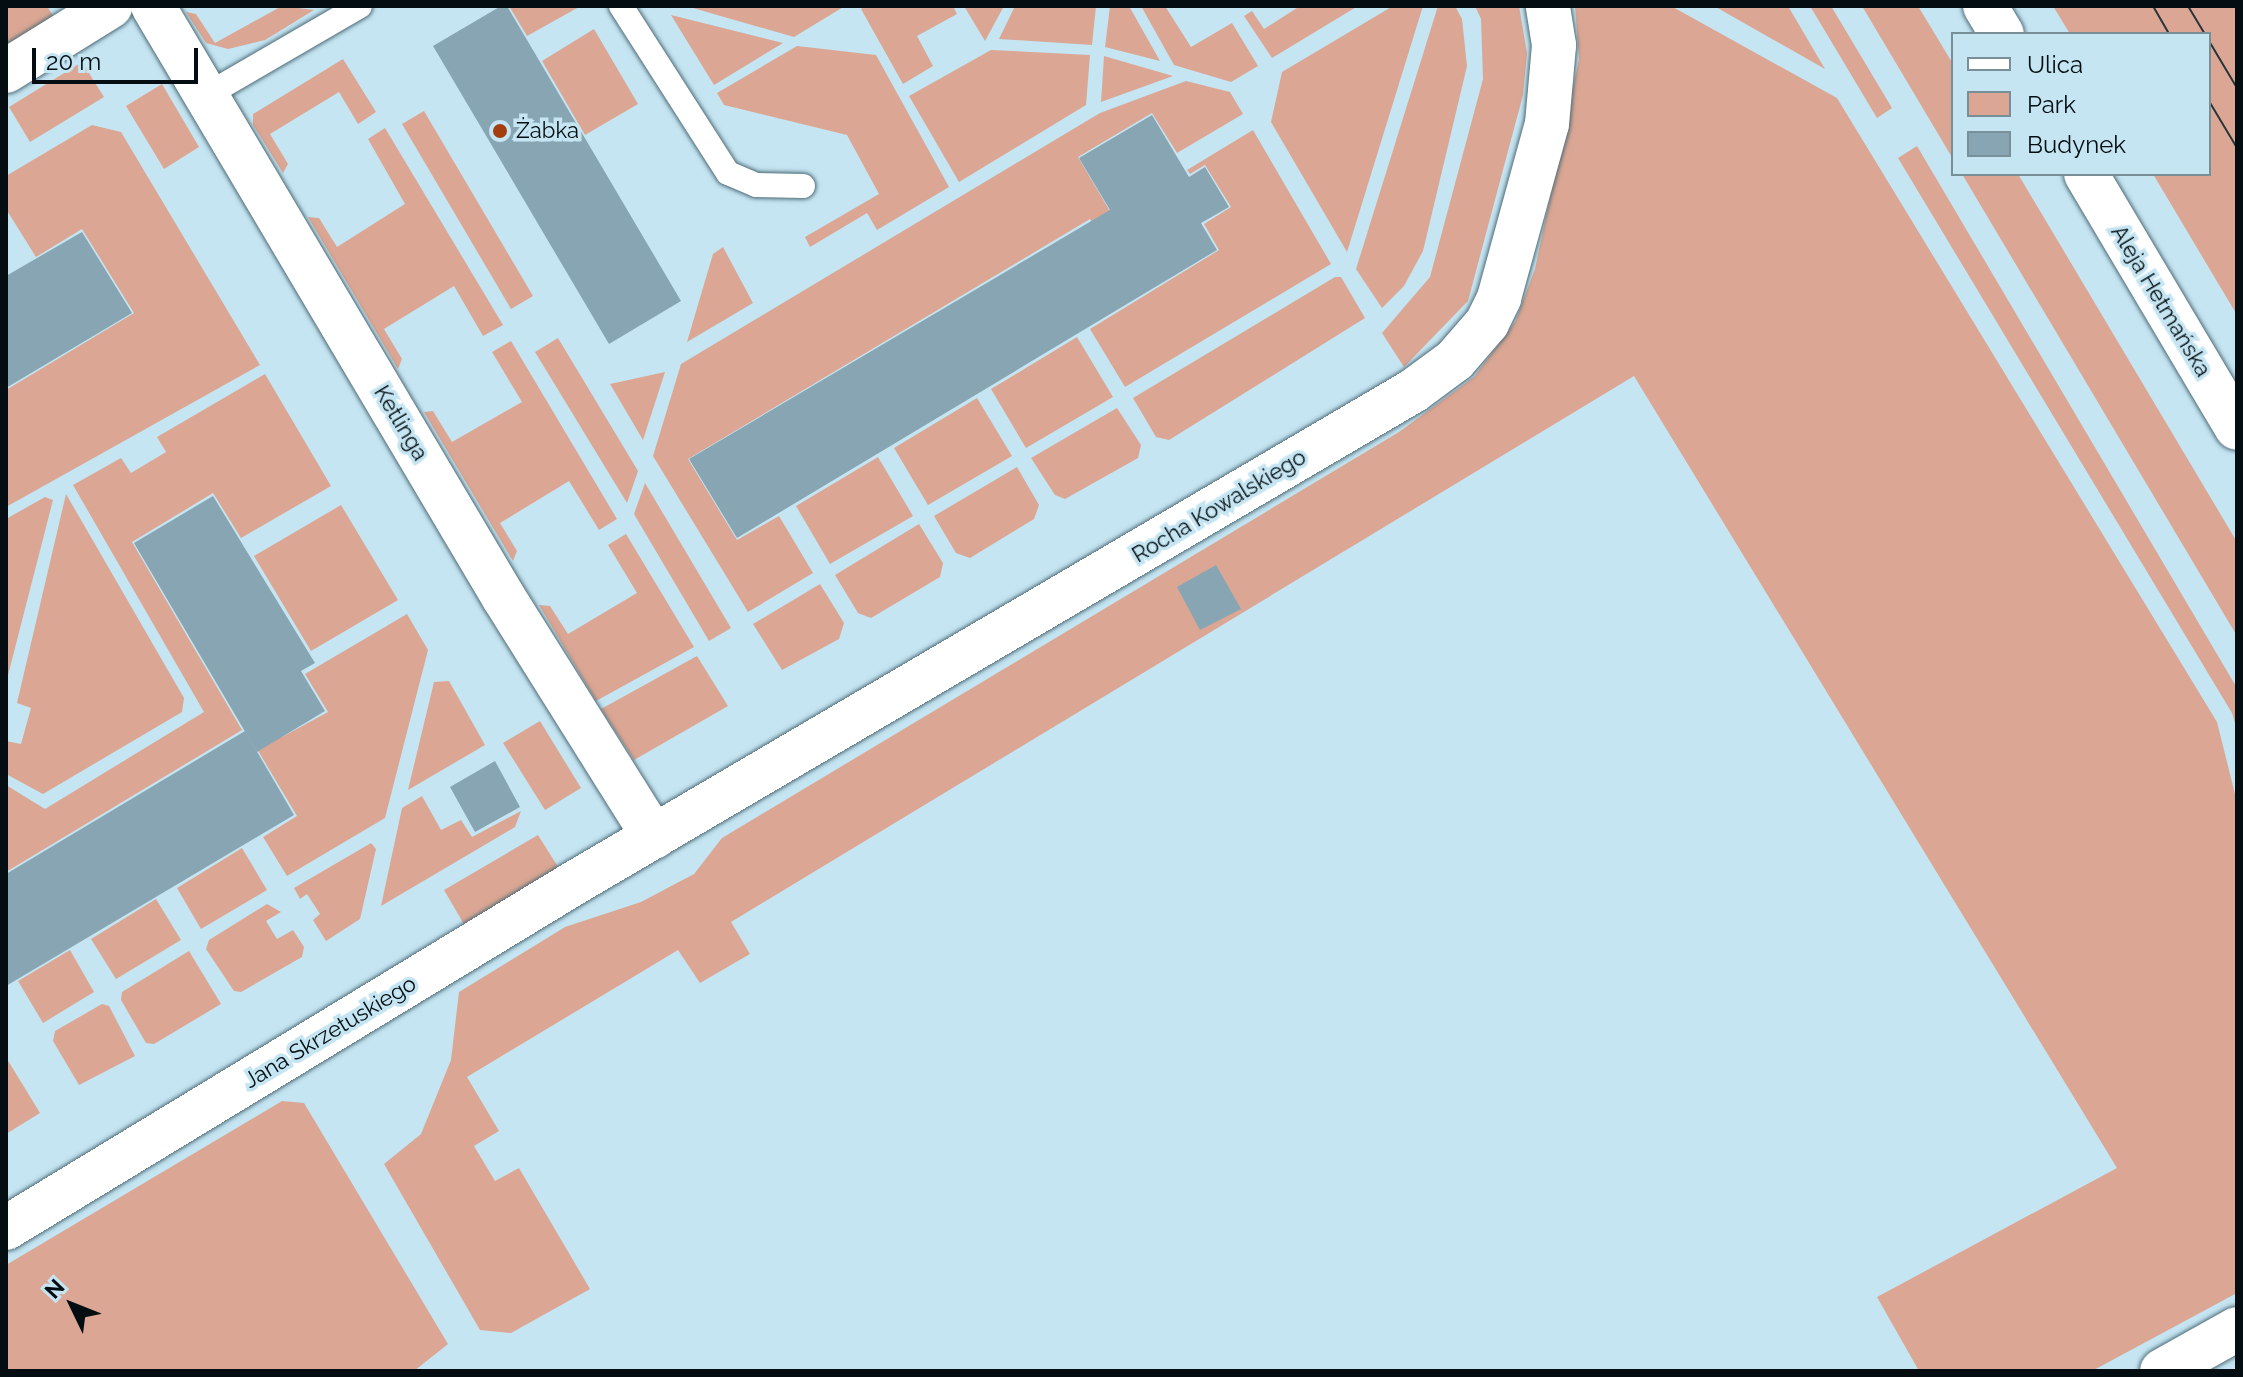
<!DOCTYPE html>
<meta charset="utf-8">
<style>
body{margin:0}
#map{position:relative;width:2243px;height:1377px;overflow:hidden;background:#c5e5f2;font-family:Raleway,sans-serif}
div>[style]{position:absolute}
.green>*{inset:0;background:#dba794}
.building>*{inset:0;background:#87a5b2}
.roads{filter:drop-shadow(0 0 2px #4e6b77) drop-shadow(0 0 2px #4e6b77)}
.lane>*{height:24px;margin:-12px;padding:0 12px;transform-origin:12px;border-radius:12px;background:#fff}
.street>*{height:44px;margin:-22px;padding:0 22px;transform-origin:22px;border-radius:22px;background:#fff}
.secondary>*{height:44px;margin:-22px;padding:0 22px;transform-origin:22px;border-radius:22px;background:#fff}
.tram>*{height:2px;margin:-1px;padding:0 1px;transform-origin:1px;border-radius:1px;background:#27353b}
.dots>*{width:22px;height:22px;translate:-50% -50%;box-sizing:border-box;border:4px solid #c5e5f2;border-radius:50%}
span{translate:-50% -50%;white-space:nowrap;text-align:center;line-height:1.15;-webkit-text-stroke:7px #c5e5f2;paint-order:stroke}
.poi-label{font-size:22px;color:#040e12}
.left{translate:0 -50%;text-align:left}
.street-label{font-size:22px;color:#040e12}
.frame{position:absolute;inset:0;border:8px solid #040e12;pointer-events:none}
.legend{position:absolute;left:1951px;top:32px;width:260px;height:144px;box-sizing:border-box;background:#c5e5f2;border:2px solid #788f98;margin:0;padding:10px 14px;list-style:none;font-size:24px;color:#040e12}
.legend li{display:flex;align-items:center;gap:16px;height:40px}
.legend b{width:40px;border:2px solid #788f98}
.north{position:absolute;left:32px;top:1265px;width:80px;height:80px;-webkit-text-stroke:6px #c5e5f2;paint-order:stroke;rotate:313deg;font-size:22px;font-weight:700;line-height:32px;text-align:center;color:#040e12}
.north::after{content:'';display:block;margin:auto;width:28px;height:36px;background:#040e12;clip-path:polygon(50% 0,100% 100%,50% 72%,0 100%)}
.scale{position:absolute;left:32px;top:48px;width:166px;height:36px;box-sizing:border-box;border:4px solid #040e12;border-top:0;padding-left:10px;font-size:24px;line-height:28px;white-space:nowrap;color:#040e12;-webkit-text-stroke:6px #c5e5f2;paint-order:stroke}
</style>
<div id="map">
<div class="green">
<i style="clip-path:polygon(6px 6px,47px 6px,55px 19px,6px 48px)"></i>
<i style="clip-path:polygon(282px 6px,314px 10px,265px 40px,228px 49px,206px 43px,186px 12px,196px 14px,215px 43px)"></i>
<i style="clip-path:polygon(509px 6px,579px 6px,579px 7px,527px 36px)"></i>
<i style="clip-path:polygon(686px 6px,845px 6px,794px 37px)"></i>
<i style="clip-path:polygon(865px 6px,953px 6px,957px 14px,917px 36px,933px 66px,903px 84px,861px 9px)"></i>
<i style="clip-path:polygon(964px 6px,1004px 6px,985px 41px)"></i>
<i style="clip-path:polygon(1015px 6px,1096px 6px,1092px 45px,999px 39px)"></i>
<i style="clip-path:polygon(1110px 6px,1129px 6px,1160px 61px,1105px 47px)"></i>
<i style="clip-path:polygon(1141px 6px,1165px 6px,1191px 47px,1232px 23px,1258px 66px,1231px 82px,1174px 65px)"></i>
<i style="clip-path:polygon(1300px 6px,1358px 6px,1272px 58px,1244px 16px,1252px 11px,1264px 29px)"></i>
<i style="clip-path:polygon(1393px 6px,1423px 6px,1347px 252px,1271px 122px,1282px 72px)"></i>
<i style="clip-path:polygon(1438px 6px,1455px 6px,1462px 19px,1467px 66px,1423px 251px,1404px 286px,1382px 308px,1356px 269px)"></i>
<i style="clip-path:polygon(1475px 6px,1519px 6px,1527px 53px,1523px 95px,1468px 301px,1404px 367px,1382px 333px,1430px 277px,1483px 79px,1481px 19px)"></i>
<i style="clip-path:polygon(1575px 6px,1671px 6px,1837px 98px,2217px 722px,2237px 802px,2237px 1293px,2092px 1371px,1919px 1371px,1877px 1297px,2117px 1168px,1634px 376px,731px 922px,750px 954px,700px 983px,678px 950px,467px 1077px,499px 1131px,474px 1146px,495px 1181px,519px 1168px,590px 1289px,511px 1333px,480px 1330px,384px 1164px,421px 1134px,451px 1060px,459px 992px,565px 927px,641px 902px,694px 874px,722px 838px,1399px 432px,1474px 377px,1515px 322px,1535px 269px,1579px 59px)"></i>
<i style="clip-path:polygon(1714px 6px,1788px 6px,1825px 69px)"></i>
<i style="clip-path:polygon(1810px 6px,1831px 6px,1892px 108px,1877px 118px)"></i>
<i style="clip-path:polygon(1862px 6px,1918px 6px,1953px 64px,1953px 159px)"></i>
<i style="clip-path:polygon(2053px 6px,2237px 6px,2237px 315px,2153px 174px,2209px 174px,2209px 34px,2070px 34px)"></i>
<i style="clip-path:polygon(671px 15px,783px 43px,714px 85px)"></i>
<i style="clip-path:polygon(594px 29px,638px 104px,585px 135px,542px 61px)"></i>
<i style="clip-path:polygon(797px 46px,876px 55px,949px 187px,877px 230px,867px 213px,810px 247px,805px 237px,879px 194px,847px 135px,724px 105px,717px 93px)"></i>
<i style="clip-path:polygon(991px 50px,1090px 55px,1086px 105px,959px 182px,909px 96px)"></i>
<i style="clip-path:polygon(1104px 56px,1173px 76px,1101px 102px)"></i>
<i style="clip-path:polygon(343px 59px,376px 112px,358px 124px,339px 92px,270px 134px,288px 164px,283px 173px,253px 125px,253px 114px)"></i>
<i style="clip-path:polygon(82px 62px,104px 97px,30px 142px,9px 107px)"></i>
<i style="clip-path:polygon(1186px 81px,1230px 92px,1243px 114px,1177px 153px,1152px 113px,1078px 157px,1114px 218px,1096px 229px,1090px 219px,688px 459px,737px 540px,779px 516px,813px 573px,748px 612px,653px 456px,681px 364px,1100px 113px)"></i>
<i style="clip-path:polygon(162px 84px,199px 147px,164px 169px,126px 106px)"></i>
<i style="clip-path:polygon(424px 111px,533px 296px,511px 309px,402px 124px)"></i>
<i style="clip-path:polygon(92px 125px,121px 132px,260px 365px,6px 507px,6px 390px,134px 313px,82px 229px,36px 257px,6px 209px,6px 176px)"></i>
<i style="clip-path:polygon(385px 128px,503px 325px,483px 336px,454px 286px,384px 329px,402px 359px,398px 369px,308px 217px,319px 218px,337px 247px,405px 204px,368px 139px)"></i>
<i style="clip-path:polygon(1253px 130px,1331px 264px,1125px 387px,1090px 329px,1219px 250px,1204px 224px,1231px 207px,1205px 165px,1190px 174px,1187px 170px)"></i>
<i style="clip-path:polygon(1917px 146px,2237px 688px,2237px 730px,2232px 713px,1898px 158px)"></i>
<i style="clip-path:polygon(1962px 174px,2018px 174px,2237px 542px,2237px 636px)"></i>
<i style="clip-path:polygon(723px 247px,753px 303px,687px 342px,713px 254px)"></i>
<i style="clip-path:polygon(1335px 277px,1341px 277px,1365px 318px,1169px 440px,1156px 437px,1133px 398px)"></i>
<i style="clip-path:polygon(1077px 337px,1113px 397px,1026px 448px,991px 389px)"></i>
<i style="clip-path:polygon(558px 338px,638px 471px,627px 503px,535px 352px)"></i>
<i style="clip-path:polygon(511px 341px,617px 519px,599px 530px,569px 481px,500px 523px,517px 551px,513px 561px,424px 412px,433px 411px,452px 442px,522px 402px,492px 352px)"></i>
<i style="clip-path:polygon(665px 372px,643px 440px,610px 384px)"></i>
<i style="clip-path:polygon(265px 374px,331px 486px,241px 538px,213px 493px,132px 542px,242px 730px,6px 872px,6px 785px,45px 809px,204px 712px,73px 485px,121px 458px,131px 473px,166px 452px,157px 437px)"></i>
<i style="clip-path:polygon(977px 398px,1012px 456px,928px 505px,894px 448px)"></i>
<i style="clip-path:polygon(1117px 408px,1141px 445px,1138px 458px,1065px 499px,1055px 495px,1031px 458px)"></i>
<i style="clip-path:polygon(878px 457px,913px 516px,830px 564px,796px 506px)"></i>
<i style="clip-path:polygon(1017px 467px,1039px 505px,1034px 519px,970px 558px,956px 553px,934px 516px)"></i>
<i style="clip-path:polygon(645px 483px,731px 628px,709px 641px,634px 514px)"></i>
<i style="clip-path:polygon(66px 494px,184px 698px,182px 712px,43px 794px,6px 774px,6px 741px,21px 744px,31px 708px,17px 703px)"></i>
<i style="clip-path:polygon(45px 497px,53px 500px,6px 683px,6px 519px)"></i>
<i style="clip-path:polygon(341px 505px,398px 600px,311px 651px,254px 556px)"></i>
<i style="clip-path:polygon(919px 524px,943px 563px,940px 577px,871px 618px,858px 613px,835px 575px)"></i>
<i style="clip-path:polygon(626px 534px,694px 647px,596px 701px,539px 605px,550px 606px,568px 634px,637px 593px,608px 545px)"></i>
<i style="clip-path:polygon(820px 584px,844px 623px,839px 639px,782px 670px,753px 624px)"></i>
<i style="clip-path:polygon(407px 614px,428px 650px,385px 818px,287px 876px,263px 837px,297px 816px,254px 744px,277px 730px,282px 737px,328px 712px,305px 674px)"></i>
<i style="clip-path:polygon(697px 656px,728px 706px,634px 760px,601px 709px)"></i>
<i style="clip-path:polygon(449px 681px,485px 745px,408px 790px,434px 682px)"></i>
<i style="clip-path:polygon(540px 721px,581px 788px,545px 810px,503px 743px)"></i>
<i style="clip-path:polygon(422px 796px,441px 830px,461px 820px,472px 837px,521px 811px,515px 827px,381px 906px,402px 808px)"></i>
<i style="clip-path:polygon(538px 835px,560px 870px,465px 926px,444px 890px)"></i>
<i style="clip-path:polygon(371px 843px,376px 849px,360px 919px,326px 941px,313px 920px,320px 914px,307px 894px,300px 899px,294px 888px)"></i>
<i style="clip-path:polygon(242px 848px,267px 890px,201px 929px,177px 888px)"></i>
<i style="clip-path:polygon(156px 899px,181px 940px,116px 979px,91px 939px)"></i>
<i style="clip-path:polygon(267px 904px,281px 912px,266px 921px,277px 939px,293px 930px,304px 947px,302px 957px,241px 992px,234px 991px,206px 949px,209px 940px)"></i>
<i style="clip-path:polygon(70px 950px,94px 992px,43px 1023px,18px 981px)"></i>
<i style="clip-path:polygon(189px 951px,221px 1004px,154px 1044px,146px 1043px,121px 1000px,122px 992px)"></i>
<i style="clip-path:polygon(102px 1004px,109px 1006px,135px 1056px,79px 1085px,53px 1041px,55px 1031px)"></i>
<i style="clip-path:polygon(7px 1059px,40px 1113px,6px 1134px,6px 1060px)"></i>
<i style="clip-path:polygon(282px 1101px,304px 1103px,448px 1344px,414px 1371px,6px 1371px,6px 1265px)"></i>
</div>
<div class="building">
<i style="clip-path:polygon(501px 6px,507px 6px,681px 301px,609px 344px,433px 46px)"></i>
<i style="clip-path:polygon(1152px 115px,1189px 177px,1205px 167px,1229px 207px,1201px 223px,1217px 250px,737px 538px,689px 459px,1110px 210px,1079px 158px)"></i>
<i style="clip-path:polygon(82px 232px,132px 313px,6px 388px,6px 276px)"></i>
<i style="clip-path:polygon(213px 496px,315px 663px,301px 671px,325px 711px,257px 752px,134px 543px)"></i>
<i style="clip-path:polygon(1216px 565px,1241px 609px,1200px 630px,1177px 587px)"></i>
<i style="clip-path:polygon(245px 731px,294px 815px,6px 986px,6px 874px)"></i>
<i style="clip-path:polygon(495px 761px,520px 807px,475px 832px,450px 787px)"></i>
</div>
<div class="roads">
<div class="lane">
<i style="left:621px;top:6px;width:198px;rotate:57.4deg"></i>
<i style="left:728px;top:173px;width:30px;rotate:23deg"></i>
<i style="left:756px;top:185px;width:47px;rotate:1.2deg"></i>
<i style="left:205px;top:96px;width:179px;rotate:-30.1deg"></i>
</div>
<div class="street">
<i style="left:153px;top:6px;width:688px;rotate:59.34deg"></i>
<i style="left:504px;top:598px;width:282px;rotate:57.9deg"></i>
<i style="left:6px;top:71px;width:123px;rotate:-31.8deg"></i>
<i style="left:6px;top:1228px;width:667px;rotate:-31.26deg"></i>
<i style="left:576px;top:882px;width:970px;rotate:-30.4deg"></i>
<i style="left:1413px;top:391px;width:52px;rotate:-36.4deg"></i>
<i style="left:1455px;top:360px;width:49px;rotate:-49.1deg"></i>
<i style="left:1487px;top:323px;width:28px;rotate:-64deg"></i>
<i style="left:1499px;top:298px;width:180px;rotate:-74.6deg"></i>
<i style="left:1547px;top:124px;width:79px;rotate:-84.9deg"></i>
<i style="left:1554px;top:45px;width:39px;rotate:-99deg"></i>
<i style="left:2162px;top:1371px;width:86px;rotate:-29.2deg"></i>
</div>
<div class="secondary">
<i style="left:1985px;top:6px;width:33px;rotate:59deg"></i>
<i style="left:2086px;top:174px;width:295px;rotate:59.3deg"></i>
</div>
</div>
<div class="tram">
<i style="left:2153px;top:6px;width:32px;rotate:60deg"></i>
<i style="left:2188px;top:6px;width:33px;rotate:59deg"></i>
<i style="left:2209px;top:41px;width:55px;rotate:59.2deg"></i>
<i style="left:2209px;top:101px;width:55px;rotate:59.2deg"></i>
</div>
<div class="dots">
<i style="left:500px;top:131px;background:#a23e0f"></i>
</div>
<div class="poi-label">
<span class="left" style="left:516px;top:131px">Żabka</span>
</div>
<div class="street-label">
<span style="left:2161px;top:301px;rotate:59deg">Aleja Hetmańska</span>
<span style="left:401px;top:423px;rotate:59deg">Ketlinga</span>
<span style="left:1219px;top:506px;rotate:-31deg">Rocha Kowalskiego</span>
<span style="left:330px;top:1032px;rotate:-31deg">Jana Skrzetuskiego</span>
</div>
<div class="frame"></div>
<ul class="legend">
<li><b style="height:10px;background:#fff"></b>Ulica</li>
<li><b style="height:22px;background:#dba794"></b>Park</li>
<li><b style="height:22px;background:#87a5b2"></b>Budynek</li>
</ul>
<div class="north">N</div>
<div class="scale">20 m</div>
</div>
